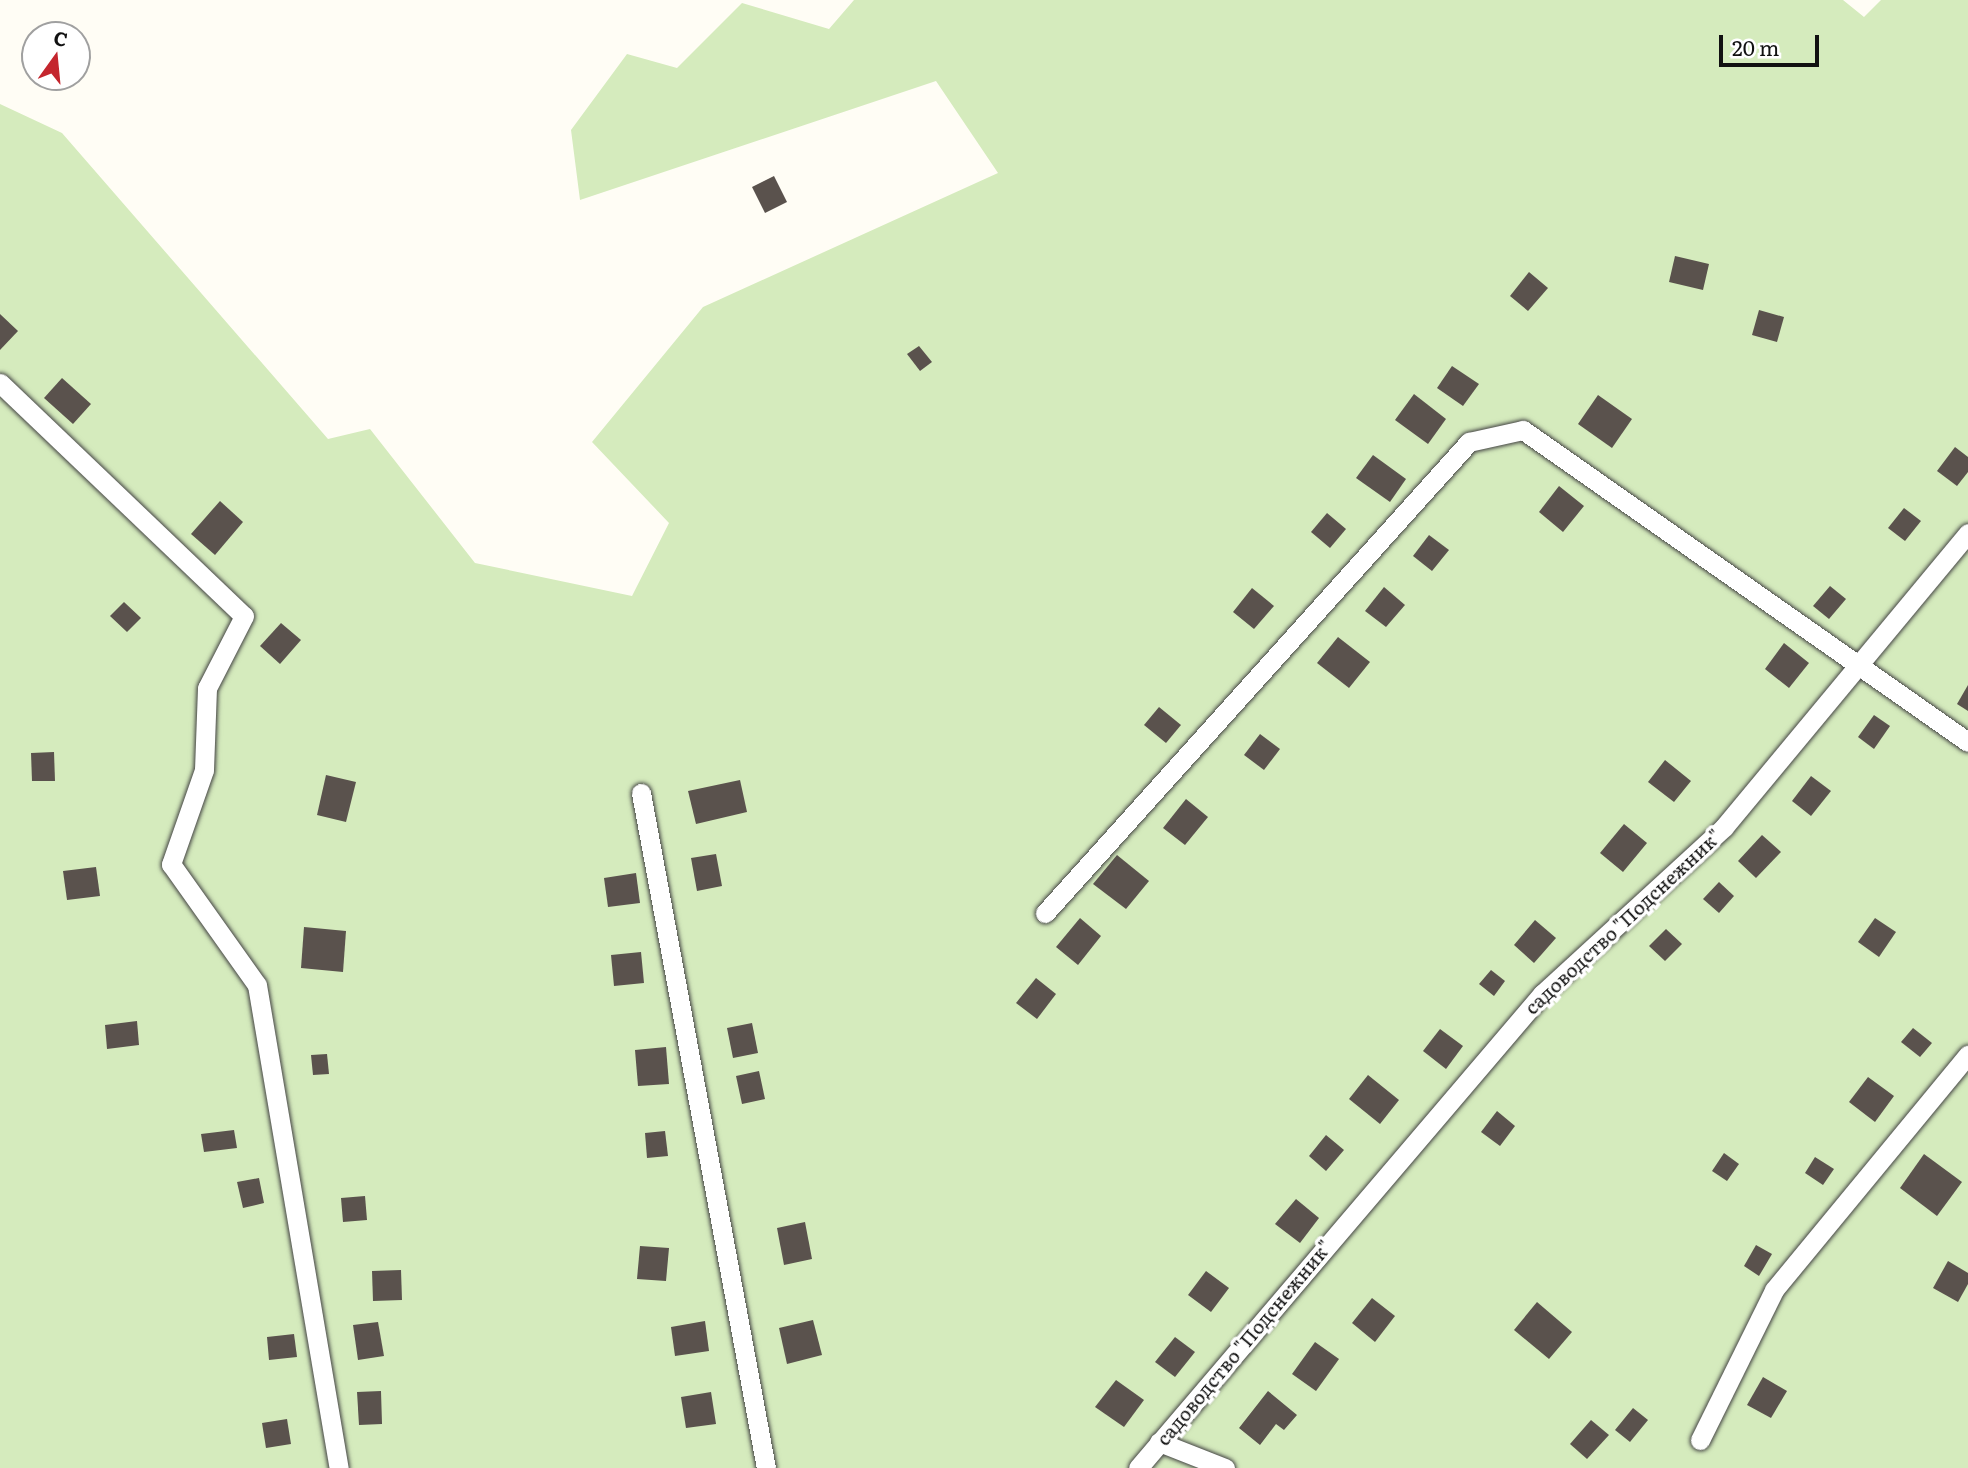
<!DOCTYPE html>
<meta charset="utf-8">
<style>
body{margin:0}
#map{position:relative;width:1968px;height:1468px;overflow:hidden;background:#fffdf5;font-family:Literata,serif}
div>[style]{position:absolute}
.green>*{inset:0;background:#d5ebbd}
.building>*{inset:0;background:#5a524d}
.roads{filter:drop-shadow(0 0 2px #444) drop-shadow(0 0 2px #444)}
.service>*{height:19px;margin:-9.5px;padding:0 9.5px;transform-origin:9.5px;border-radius:9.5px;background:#fff}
span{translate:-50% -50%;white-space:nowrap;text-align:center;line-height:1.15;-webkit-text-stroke:7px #fff;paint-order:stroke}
.street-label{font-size:19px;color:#111}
.north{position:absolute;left:21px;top:21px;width:70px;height:70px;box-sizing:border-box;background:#fff;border:2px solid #a0a0a0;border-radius:50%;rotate:15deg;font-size:19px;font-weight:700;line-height:28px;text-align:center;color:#111}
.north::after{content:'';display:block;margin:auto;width:24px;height:32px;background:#c4262e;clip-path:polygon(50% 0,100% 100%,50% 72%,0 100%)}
.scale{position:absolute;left:1719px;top:35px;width:100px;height:32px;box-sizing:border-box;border:4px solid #111;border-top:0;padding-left:9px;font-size:21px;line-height:24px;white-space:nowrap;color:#111;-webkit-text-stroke:5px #fff;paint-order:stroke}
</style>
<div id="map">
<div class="green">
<i style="clip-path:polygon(854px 0,1843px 0,1864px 17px,1881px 0,1968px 0,1968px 1468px,0 1468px,0 104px,62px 133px,328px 439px,370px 429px,475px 563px,632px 596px,669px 523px,592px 442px,703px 307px,998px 173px,936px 81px,580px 200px,571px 130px,627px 54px,677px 68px,742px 3px,829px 29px)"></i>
</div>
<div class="building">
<i style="clip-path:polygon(774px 176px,787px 202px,765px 213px,752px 187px)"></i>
<i style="clip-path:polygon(1675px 256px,1709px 264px,1703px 290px,1669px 282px)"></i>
<i style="clip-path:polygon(1529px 272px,1548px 288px,1528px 311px,1510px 296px)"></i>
<i style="clip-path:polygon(1759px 310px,1784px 317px,1777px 342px,1752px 335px)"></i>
<i style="clip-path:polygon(0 314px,18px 331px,0 350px)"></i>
<i style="clip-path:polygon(919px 346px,932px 362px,920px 371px,907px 354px)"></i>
<i style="clip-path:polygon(1452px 366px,1479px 384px,1463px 406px,1437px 388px)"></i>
<i style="clip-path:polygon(62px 378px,91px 404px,73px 424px,44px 398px)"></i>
<i style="clip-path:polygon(1414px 394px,1446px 419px,1428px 444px,1395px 420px)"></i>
<i style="clip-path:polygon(1598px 395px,1632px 419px,1612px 448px,1578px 424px)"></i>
<i style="clip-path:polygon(1955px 447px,1968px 457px,1968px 472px,1957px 486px,1937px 471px)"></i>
<i style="clip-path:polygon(1373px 455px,1406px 479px,1390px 502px,1356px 478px)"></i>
<i style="clip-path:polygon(1559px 486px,1584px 506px,1563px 532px,1539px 512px)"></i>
<i style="clip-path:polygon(220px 501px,243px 522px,215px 555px,191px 534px)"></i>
<i style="clip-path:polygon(1904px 508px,1921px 521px,1905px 541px,1888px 528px)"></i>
<i style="clip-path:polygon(1327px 513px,1346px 529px,1330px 548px,1311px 532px)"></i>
<i style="clip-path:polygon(1429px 535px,1449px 550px,1432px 571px,1413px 556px)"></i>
<i style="clip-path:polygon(1830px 586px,1846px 599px,1829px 619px,1813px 606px)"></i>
<i style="clip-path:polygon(1384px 587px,1405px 605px,1386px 627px,1365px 611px)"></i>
<i style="clip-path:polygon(1252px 588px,1274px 606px,1254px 629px,1233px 612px)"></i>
<i style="clip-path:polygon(124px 602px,141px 618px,127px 632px,110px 616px)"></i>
<i style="clip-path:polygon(281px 623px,301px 640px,280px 664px,260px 646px)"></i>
<i style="clip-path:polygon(1338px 637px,1370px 662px,1349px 688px,1317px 663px)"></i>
<i style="clip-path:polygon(1784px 643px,1809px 663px,1789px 688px,1765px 669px)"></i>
<i style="clip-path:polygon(1968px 685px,1968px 711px,1957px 704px)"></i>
<i style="clip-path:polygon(1159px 707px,1181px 725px,1166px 743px,1144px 725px)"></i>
<i style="clip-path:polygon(1874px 715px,1890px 726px,1874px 749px,1858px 737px)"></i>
<i style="clip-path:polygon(1260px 734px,1280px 749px,1264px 770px,1244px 755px)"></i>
<i style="clip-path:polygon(54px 752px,55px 781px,32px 781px,31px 753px)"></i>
<i style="clip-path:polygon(1665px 760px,1691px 781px,1674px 802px,1648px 782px)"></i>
<i style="clip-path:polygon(326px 775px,356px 782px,346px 822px,317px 815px)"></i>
<i style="clip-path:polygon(1811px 776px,1831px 791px,1811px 816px,1792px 801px)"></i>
<i style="clip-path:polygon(740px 780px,747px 812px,696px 824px,688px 791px)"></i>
<i style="clip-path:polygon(1186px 799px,1208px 817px,1185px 845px,1163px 828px)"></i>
<i style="clip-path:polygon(1624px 824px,1647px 843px,1623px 872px,1600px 853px)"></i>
<i style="clip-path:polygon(1762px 835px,1781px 852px,1756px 878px,1738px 861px)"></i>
<i style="clip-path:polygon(716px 854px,722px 886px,697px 891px,691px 858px)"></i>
<i style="clip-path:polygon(1117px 855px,1149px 881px,1126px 909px,1093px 884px)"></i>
<i style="clip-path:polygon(96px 867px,100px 896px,67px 900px,63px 871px)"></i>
<i style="clip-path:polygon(636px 873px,640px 903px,608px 907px,604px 878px)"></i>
<i style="clip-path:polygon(1719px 882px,1734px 896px,1719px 913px,1703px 899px)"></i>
<i style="clip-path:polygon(1080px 918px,1101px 936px,1078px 965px,1056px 947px)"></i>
<i style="clip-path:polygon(1875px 918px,1896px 932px,1879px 957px,1858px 942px)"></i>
<i style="clip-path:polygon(1535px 920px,1556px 938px,1534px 963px,1514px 945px)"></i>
<i style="clip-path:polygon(304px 927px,346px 931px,343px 972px,301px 968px)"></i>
<i style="clip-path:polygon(1666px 929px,1682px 944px,1665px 961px,1649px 946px)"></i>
<i style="clip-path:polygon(641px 952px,644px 983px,614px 986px,611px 955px)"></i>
<i style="clip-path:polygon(1491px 970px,1505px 981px,1494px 996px,1479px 984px)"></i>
<i style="clip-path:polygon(1036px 978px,1056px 994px,1037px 1019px,1016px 1003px)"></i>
<i style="clip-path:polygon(137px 1021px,139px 1045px,107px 1049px,105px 1025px)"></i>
<i style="clip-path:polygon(752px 1023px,758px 1053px,733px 1058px,727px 1028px)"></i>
<i style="clip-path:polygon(1913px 1028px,1932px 1043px,1920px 1057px,1901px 1042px)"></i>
<i style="clip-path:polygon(1440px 1029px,1463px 1046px,1446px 1069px,1423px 1051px)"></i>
<i style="clip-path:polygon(666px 1047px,669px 1084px,638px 1086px,635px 1050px)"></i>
<i style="clip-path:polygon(327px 1054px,329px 1074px,313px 1075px,311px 1055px)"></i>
<i style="clip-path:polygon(759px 1071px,765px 1099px,742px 1104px,736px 1076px)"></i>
<i style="clip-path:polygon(1368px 1075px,1399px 1100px,1380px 1124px,1349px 1099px)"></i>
<i style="clip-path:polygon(1868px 1077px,1894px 1096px,1875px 1122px,1849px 1102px)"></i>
<i style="clip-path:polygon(1497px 1111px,1515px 1126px,1500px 1146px,1481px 1132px)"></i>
<i style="clip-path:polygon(234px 1130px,237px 1148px,204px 1152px,201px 1134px)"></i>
<i style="clip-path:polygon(665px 1131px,668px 1156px,647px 1158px,645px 1133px)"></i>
<i style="clip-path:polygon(1326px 1135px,1344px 1150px,1326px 1171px,1309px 1156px)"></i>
<i style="clip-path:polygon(1724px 1153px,1739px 1164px,1727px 1181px,1712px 1171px)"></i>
<i style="clip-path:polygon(1924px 1154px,1962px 1182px,1937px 1216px,1900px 1188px)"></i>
<i style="clip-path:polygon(1815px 1157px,1834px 1169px,1823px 1185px,1805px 1173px)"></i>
<i style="clip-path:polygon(259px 1178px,264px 1203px,243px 1208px,237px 1182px)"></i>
<i style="clip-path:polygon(365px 1196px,367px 1220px,343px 1222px,341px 1198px)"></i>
<i style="clip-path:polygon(1296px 1199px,1319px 1218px,1300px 1243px,1275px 1224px)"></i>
<i style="clip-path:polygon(805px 1222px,812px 1259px,784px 1265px,777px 1228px)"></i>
<i style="clip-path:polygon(1756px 1245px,1772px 1254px,1759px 1276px,1744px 1266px)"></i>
<i style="clip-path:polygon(640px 1246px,669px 1248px,666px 1281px,637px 1279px)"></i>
<i style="clip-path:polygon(1948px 1261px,1968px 1273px,1968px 1284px,1958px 1302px,1933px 1288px)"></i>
<i style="clip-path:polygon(401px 1270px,402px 1300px,373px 1301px,372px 1271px)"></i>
<i style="clip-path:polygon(1206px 1271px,1229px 1288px,1211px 1312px,1188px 1295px)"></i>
<i style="clip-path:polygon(1372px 1298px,1395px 1316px,1375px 1342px,1352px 1323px)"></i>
<i style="clip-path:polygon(1537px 1302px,1572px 1332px,1549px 1359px,1514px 1330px)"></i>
<i style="clip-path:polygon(813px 1320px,822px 1355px,787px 1364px,779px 1328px)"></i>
<i style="clip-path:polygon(705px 1321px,709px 1351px,675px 1356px,671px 1327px)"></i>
<i style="clip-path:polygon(378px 1322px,384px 1356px,358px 1360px,353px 1325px)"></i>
<i style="clip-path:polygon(294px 1334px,297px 1357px,269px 1360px,267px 1337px)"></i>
<i style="clip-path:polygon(1175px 1337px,1195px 1352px,1175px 1377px,1155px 1362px)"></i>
<i style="clip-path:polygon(1315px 1342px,1339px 1359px,1316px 1391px,1292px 1374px)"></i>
<i style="clip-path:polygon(1763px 1377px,1787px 1391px,1771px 1418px,1747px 1405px)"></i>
<i style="clip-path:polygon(1116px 1380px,1144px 1400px,1124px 1427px,1095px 1407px)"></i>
<i style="clip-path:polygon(381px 1391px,382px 1424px,359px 1425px,357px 1392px)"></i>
<i style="clip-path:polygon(1268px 1391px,1297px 1415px,1284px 1430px,1276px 1424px,1260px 1445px,1239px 1428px)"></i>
<i style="clip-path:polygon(711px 1392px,716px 1424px,686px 1428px,681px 1397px)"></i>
<i style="clip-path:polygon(1633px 1408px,1648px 1420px,1630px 1442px,1615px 1430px)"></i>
<i style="clip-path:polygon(287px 1419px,291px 1444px,266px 1448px,262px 1423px)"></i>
<i style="clip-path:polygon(1591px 1420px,1609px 1435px,1587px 1459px,1570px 1444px)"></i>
</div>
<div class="roads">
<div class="service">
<i style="left:0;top:383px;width:337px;rotate:43.7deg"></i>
<i style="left:244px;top:616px;width:81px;rotate:117.2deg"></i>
<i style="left:207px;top:688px;width:82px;rotate:92.1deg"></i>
<i style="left:204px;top:770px;width:100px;rotate:109.3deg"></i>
<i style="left:171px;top:864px;width:148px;rotate:54.6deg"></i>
<i style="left:257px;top:985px;width:490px;rotate:80.4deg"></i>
<i style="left:641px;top:793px;width:686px;rotate:79.51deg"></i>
<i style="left:1045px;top:913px;width:634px;rotate:-48.01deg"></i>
<i style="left:1469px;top:442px;width:55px;rotate:-12.5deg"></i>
<i style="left:1523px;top:430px;width:543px;rotate:35.04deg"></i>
<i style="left:1700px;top:1440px;width:167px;rotate:-63.7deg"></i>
<i style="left:1774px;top:1290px;width:305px;rotate:-50.5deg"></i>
<i style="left:1159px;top:1442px;width:71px;rotate:21.5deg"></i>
<i style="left:1138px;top:1468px;width:623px;rotate:-49.56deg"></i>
<i style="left:1542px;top:994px;width:247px;rotate:-42.5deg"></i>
<i style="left:1724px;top:827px;width:382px;rotate:-50.3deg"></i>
</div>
</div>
<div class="street-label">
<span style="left:1623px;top:922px;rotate:-43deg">садоводство "Подснежник"</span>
<span style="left:1244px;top:1343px;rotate:-50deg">садоводство "Подснежник"</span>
</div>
<div class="north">С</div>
<div class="scale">20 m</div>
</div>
